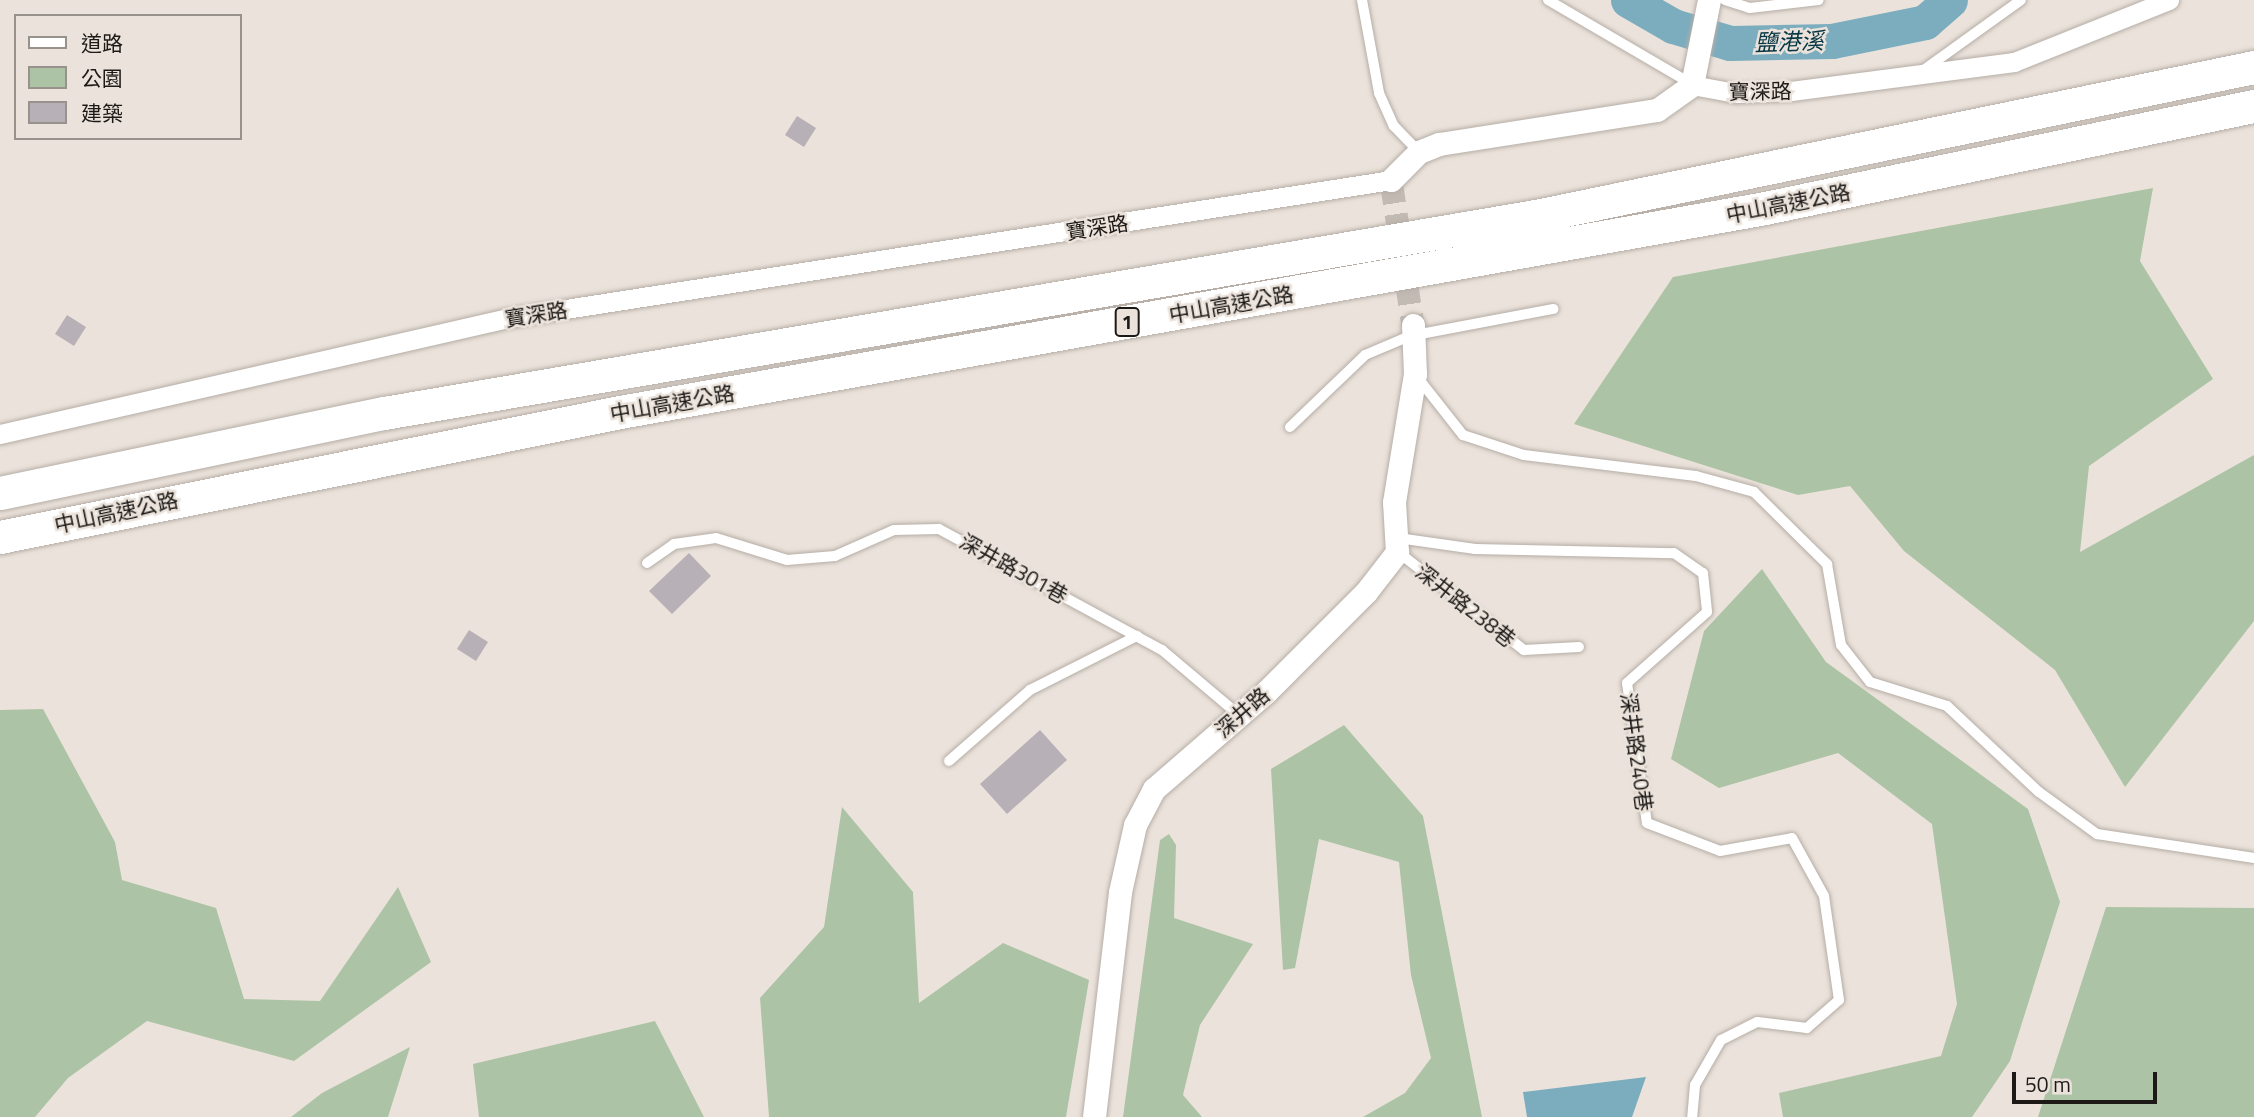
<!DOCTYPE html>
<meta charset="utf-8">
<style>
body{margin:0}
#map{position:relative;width:2254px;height:1117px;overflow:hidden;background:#ebe3db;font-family:"Titillium Web","Noto Sans TC",sans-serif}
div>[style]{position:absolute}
.green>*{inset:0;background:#adc3a5}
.water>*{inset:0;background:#7badbf}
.river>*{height:35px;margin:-17.5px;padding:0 17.5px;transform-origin:17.5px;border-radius:17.5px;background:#7badbf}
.building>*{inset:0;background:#b8b0b7}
.tertiary-tunnel>*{height:23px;margin-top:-11.5px;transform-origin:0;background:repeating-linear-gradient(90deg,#c2bbb4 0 23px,transparent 0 34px)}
.roads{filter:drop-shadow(0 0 2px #b5ada6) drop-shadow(0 0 2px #b5ada6)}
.service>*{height:10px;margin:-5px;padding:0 5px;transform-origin:5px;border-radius:5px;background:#fff}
.minor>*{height:19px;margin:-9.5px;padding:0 9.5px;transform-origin:9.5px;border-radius:9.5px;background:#fff}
.tertiary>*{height:23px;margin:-11.5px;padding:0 11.5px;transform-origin:11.5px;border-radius:11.5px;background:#fff}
.motorway>*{height:33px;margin:-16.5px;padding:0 16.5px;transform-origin:16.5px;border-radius:16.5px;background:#fff}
span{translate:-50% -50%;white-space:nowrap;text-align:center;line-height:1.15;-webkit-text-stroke:5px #ebe3db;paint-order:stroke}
.shield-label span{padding:2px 5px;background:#ebe3db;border:2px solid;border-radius:5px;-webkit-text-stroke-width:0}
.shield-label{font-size:19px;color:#1c1917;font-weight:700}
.street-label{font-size:21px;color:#1c1917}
.water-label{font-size:23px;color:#063643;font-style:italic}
.legend{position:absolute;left:14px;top:14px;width:228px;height:126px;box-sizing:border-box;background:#ebe3db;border:2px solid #98928d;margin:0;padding:9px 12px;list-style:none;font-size:21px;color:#1c1917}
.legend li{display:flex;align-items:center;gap:14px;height:35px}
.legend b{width:35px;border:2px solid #98928d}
.scale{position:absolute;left:2012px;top:1072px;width:145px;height:32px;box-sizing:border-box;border:4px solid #1c1917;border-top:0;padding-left:9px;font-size:21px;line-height:24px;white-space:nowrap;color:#1c1917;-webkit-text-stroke:5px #ebe3db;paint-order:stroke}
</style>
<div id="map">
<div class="green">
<i style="clip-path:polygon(2153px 188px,2140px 261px,2213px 379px,2089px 466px,2080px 552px,2254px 455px,2254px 621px,2125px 787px,2055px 670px,1904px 551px,1850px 486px,1798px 495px,1574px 424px,1673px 277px)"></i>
<i style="clip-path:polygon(1762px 569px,1826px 662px,2028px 809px,2060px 902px,2010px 1061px,1972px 1117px,1783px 1117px,1779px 1093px,1941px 1056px,1957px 1004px,1932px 824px,1838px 753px,1719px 788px,1671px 759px,1704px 631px)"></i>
<i style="clip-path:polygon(43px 709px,115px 842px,122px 880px,216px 908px,244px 999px,320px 1001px,398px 887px,431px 962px,294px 1061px,147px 1021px,68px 1078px,35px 1117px,0 1117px,0 710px)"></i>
<i style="clip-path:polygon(1344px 725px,1423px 816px,1482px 1117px,1363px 1117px,1405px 1093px,1431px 1058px,1411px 975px,1399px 862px,1319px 839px,1295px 968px,1283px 970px,1271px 769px)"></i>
<i style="clip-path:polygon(842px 807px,913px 892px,919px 1003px,1003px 943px,1089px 980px,1066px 1117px,769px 1117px,760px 998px,824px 927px)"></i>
<i style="clip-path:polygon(1169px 834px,1176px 845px,1174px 918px,1253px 944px,1200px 1025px,1183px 1095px,1202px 1117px,1123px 1117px,1160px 840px)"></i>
<i style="clip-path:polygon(2106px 907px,2254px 908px,2254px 1117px,2038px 1117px)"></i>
<i style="clip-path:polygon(655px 1021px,704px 1117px,479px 1117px,473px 1064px)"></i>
<i style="clip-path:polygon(410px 1047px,388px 1117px,291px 1117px,322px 1093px)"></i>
</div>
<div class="water">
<i style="clip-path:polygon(1646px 1077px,1632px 1117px,1527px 1117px,1523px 1092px)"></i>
</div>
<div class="river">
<i style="left:1628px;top:0;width:52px;rotate:30deg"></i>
<i style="left:1673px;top:26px;width:59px;rotate:16.6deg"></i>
<i style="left:1730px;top:43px;width:102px;rotate:-1.1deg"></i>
<i style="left:1832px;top:41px;width:95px;rotate:-11.5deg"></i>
<i style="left:1925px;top:22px;width:33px;rotate:-41deg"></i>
</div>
<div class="building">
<i style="clip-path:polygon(797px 116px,816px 128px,804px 147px,785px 135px)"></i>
<i style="clip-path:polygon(67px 315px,86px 327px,74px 346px,55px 334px)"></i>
<i style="clip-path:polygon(689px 553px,711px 576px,672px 614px,649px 591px)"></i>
<i style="clip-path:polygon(469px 630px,488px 642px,476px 661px,457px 649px)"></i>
<i style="clip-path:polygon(1040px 730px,1067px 760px,1007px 814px,980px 784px)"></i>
</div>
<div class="tertiary-tunnel">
<i style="left:1391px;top:180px;width:147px;rotate:81.4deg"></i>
</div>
<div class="roads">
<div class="service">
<i style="left:1362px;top:0;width:95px;rotate:79.6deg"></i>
<i style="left:1379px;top:93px;width:36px;rotate:66deg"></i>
<i style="left:1394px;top:126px;width:35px;rotate:46deg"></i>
<i style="left:1548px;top:0;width:167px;rotate:30.3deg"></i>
<i style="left:1725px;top:0;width:26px;rotate:18deg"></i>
<i style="left:1750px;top:8px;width:69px;rotate:-6.6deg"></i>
<i style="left:1925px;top:69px;width:118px;rotate:-35.7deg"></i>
<i style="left:1418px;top:378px;width:73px;rotate:51.7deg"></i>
<i style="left:1463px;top:435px;width:64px;rotate:18.2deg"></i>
<i style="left:1524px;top:455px;width:173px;rotate:7deg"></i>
<i style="left:1696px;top:476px;width:60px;rotate:15.4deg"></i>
<i style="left:1754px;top:492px;width:103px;rotate:44.6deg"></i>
<i style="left:1827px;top:564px;width:82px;rotate:80.2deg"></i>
<i style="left:1841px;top:645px;width:47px;rotate:51.9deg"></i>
<i style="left:1870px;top:682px;width:81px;rotate:17.3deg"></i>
<i style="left:1947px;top:706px;width:126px;rotate:43.1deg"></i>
<i style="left:2039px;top:792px;width:72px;rotate:35.9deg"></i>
<i style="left:2097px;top:834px;width:159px;rotate:8.7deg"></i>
<i style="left:1290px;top:427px;width:104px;rotate:-43.8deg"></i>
<i style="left:1365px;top:355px;width:49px;rotate:-22.9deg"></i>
<i style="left:1410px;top:336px;width:146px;rotate:-10.7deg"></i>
<i style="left:1398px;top:538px;width:78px;rotate:8.1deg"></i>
<i style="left:1475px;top:549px;width:199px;rotate:1.2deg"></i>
<i style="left:1674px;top:553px;width:35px;rotate:35deg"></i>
<i style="left:1703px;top:573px;width:39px;rotate:84deg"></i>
<i style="left:1707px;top:612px;width:107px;rotate:138.4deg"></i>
<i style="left:1627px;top:683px;width:141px;rotate:81.9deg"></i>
<i style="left:1647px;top:823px;width:78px;rotate:21deg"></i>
<i style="left:1720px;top:851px;width:73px;rotate:-10.2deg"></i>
<i style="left:1792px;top:838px;width:66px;rotate:61.1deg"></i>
<i style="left:1824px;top:896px;width:105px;rotate:81.8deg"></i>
<i style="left:1839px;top:1000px;width:43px;rotate:138.8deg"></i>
<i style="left:1807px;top:1028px;width:50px;rotate:-173.2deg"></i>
<i style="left:1757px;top:1022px;width:40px;rotate:153.4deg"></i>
<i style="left:1721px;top:1040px;width:52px;rotate:120deg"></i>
<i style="left:1695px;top:1085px;width:32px;rotate:95deg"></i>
<i style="left:1398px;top:552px;width:160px;rotate:37.9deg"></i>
<i style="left:1524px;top:650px;width:55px;rotate:-3.1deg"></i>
<i style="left:647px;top:563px;width:33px;rotate:-35deg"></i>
<i style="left:674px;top:544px;width:42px;rotate:-8.1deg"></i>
<i style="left:716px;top:538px;width:74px;rotate:17.2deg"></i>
<i style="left:787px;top:560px;width:48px;rotate:-4.8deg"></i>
<i style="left:835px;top:556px;width:64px;rotate:-23.8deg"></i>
<i style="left:894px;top:530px;width:45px;rotate:-1.3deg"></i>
<i style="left:939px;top:529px;width:254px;rotate:28.5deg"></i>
<i style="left:1162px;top:650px;width:101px;rotate:40.2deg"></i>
<i style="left:949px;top:761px;width:108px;rotate:-41.2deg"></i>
<i style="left:1030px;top:690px;width:120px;rotate:-26.8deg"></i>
</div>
<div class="minor">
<i style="left:1692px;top:85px;width:44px;rotate:10.5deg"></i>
<i style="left:1735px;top:93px;width:56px;rotate:-2deg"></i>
<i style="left:1791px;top:91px;width:225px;rotate:-7.4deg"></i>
<i style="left:2014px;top:62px;width:167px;rotate:-21.8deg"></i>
<i style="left:0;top:434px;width:521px;rotate:-12.86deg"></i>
<i style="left:508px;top:318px;width:894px;rotate:-8.88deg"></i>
</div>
<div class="tertiary">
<i style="left:1391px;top:180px;width:40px;rotate:-45deg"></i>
<i style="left:1419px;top:152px;width:22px;rotate:-22deg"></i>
<i style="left:1439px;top:144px;width:221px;rotate:-8.9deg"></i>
<i style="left:1657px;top:110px;width:43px;rotate:-35.5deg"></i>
<i style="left:1692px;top:85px;width:87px;rotate:-78.7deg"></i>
<i style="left:1094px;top:1117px;width:226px;rotate:-83.4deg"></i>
<i style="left:1120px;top:892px;width:69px;rotate:-77.4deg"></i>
<i style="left:1135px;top:825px;width:41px;rotate:-62.2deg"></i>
<i style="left:1154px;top:789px;width:147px;rotate:-40.9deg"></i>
<i style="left:1265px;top:693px;width:143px;rotate:-45deg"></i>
<i style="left:1366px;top:592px;width:51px;rotate:-52.2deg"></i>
<i style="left:1397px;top:552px;width:50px;rotate:-93.4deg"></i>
<i style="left:1394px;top:502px;width:130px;rotate:-80.7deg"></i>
<i style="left:1415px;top:374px;width:49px;rotate:-92.3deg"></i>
</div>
<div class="motorway">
<i style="left:0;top:493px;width:392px;rotate:-11.8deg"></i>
<i style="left:384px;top:413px;width:1174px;rotate:-9.71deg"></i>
<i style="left:1541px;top:215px;width:728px;rotate:-11.73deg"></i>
<i style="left:0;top:537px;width:632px;rotate:-11.4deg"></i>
<i style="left:620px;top:412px;width:1163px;rotate:-10.1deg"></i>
<i style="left:1765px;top:208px;width:500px;rotate:-11.8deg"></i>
</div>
</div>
<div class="shield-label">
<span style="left:1127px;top:322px">1</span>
</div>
<div class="street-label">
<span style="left:1760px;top:91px;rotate:-1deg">寶深路</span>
<span style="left:1788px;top:203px;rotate:-11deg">中山高速公路</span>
<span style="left:1097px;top:227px;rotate:-9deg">寶深路</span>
<span style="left:1231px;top:304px;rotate:-10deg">中山高速公路</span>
<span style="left:536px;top:314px;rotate:-9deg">寶深路</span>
<span style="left:672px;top:403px;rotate:-10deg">中山高速公路</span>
<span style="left:116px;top:512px;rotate:-12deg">中山高速公路</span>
<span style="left:1014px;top:568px;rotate:29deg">深井路301巷</span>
<span style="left:1466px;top:605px;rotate:38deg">深井路238巷</span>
<span style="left:1242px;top:712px;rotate:-41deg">深井路</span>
<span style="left:1637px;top:752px;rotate:82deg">深井路240巷</span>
</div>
<div class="water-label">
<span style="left:1789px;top:42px;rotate:-2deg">鹽港溪</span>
</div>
<ul class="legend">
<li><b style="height:9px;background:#fff"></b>道路</li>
<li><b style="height:19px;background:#adc3a5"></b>公園</li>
<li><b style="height:19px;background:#b8b0b7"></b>建築</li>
</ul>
<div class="scale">50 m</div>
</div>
